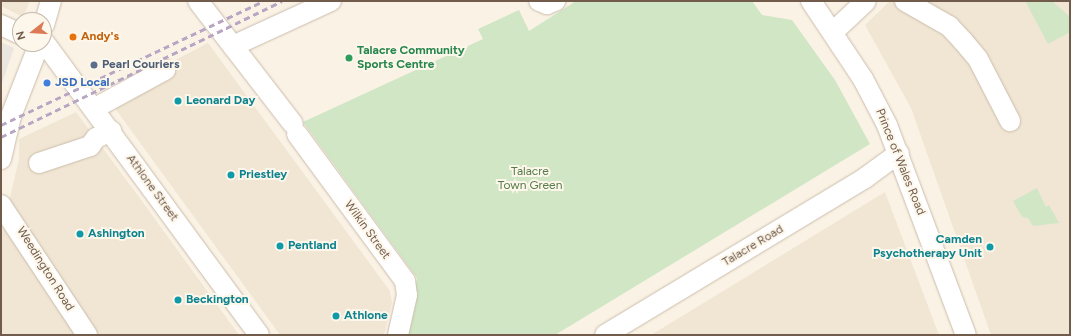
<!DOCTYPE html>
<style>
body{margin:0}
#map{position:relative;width:1071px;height:336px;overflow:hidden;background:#faf3e5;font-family:Figtree,sans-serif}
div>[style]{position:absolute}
.residential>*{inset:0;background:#f1e6d4}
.industrial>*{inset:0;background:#eae5df}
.green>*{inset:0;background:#d0e6c5}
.roads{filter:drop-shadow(0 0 1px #cbbcac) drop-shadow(0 0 1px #cbbcac)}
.minor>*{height:20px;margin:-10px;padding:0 10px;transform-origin:10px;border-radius:10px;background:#fff}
.rail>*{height:3px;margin-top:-1.5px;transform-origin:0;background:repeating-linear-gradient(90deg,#b7a5c3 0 6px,transparent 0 10px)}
.dots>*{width:11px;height:11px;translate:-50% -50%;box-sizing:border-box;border:2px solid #fdf7eb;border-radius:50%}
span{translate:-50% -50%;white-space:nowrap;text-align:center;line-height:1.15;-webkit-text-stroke:4px #fdf7eb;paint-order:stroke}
.food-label{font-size:12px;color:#c56008;font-weight:700}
.left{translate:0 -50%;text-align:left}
.leisure-label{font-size:12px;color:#27864d;font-weight:700}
.service-label{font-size:12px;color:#4e5e75;font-weight:700}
.shop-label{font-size:12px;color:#366cbe;font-weight:700}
.culture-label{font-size:12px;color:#0d838f;font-weight:700}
.right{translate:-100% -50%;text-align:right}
.street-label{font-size:12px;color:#715c4c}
.park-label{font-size:12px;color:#547b48}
.frame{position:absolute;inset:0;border:2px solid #715c4c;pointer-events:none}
.north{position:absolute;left:12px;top:12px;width:40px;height:40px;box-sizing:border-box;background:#fdf7eb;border:1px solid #c5b9ab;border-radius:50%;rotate:253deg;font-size:11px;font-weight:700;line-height:16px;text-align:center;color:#715c4c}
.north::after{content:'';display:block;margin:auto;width:14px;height:18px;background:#da7b54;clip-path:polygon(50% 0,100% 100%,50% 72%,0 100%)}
</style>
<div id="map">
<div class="residential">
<i style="clip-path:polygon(1px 1px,30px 1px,23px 17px,1px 6px)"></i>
<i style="clip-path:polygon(890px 1px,1070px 1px,1070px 335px,991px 335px,911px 108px,865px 25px)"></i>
<i style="clip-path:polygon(208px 43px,390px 291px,392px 303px,384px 335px,280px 335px,106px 96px)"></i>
<i style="clip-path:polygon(76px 112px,142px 201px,239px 335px,1px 335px,1px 236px,19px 159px,19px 139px)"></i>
<i style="clip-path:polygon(885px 192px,939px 335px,651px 335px)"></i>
</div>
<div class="industrial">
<i style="clip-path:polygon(1px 42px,14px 48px,1px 86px)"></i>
</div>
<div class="green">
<i style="clip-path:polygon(576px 1px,752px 1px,762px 15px,792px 20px,835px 80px,870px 144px,555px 335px,407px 335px,417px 278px,303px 122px,483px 39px,478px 29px,519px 10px,529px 31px)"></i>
<i style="clip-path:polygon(1025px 1px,1052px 1px,1070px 17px,1070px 32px,1048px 44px)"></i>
<i style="clip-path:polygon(1037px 188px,1046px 207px,1049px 205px,1059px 223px,1033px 226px,1028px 218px,1022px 217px,1013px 201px)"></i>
</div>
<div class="roads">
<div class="minor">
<i style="left:198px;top:1px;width:155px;rotate:52.3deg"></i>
<i style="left:539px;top:1px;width:9px;rotate:21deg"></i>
<i style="left:547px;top:4px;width:9px;rotate:-21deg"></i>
<i style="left:811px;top:1px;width:94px;rotate:56.3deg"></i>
<i style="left:863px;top:79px;width:52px;rotate:62.4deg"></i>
<i style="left:887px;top:125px;width:224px;rotate:69.4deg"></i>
<i style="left:905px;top:1px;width:51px;rotate:29.6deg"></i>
<i style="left:949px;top:26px;width:21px;rotate:47deg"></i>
<i style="left:963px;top:41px;width:23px;rotate:50deg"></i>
<i style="left:978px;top:59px;width:70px;rotate:62.7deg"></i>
<i style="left:1px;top:25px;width:21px;rotate:25deg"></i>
<i style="left:44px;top:25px;width:25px;rotate:-74deg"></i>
<i style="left:833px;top:32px;width:45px;rotate:-43.2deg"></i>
<i style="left:44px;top:42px;width:363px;rotate:53.7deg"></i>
<i style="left:233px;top:46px;width:108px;rotate:-24.7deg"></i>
<i style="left:95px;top:108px;width:80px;rotate:-28.5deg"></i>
<i style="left:297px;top:134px;width:182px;rotate:53.7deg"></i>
<i style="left:405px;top:281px;width:14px;rotate:82deg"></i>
<i style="left:407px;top:295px;width:41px;rotate:102.7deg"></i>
<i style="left:1px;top:159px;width:44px;rotate:-76.9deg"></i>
<i style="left:11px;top:116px;width:77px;rotate:-68.7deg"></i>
<i style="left:39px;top:163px;width:54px;rotate:-18.4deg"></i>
<i style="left:90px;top:146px;width:10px;rotate:-53deg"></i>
<i style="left:96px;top:138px;width:17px;rotate:-25deg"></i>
<i style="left:1px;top:205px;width:156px;rotate:56.5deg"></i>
<i style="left:605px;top:335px;width:304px;rotate:-31.1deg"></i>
<i style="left:865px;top:178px;width:42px;rotate:-36.3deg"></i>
</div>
</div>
<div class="rail">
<i style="left:1px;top:125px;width:290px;rotate:-25.3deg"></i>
<i style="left:1px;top:137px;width:312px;rotate:-25.8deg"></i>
</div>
<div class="dots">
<i style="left:73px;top:37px;background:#e8710a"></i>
<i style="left:349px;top:58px;background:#2e9e5b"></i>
<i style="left:94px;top:65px;background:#5c6f8a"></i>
<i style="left:47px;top:83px;background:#3f7fe0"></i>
<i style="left:178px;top:101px;background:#0f9aa8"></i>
<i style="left:231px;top:175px;background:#0f9aa8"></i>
<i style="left:80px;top:234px;background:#0f9aa8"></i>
<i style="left:280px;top:246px;background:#0f9aa8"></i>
<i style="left:990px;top:247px;background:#0f9aa8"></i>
<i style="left:178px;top:300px;background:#0f9aa8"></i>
<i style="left:336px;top:316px;background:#0f9aa8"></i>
</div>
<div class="food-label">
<span class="left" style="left:81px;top:37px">Andy's</span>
</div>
<div class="leisure-label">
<span class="left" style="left:357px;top:58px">Talacre Community<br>Sports Centre</span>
</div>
<div class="service-label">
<span class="left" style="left:102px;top:65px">Pearl Couriers</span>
</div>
<div class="shop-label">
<span class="left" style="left:55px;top:83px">JSD Local</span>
</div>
<div class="culture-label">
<span class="left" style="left:186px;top:101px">Leonard Day</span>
<span class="left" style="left:239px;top:175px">Priestley</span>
<span class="left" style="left:88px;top:234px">Ashington</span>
<span class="right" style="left:982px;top:247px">Camden<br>Psychotherapy Unit</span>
<span class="left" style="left:288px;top:246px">Pentland</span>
<span class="left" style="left:186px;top:300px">Beckington</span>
<span class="left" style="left:344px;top:316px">Athlone</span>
</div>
<div class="street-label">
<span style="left:900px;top:162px;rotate:68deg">Prince of Wales Road</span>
<span style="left:152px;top:188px;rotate:54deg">Athlone Street</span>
<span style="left:367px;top:230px;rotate:54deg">Wilkin Street</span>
<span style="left:753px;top:246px;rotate:-31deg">Talacre Road</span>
<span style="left:45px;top:269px;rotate:58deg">Weedington Road</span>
</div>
<div class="park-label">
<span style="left:530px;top:179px">Talacre<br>Town Green</span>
</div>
<div class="frame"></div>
<div class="north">N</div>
</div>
